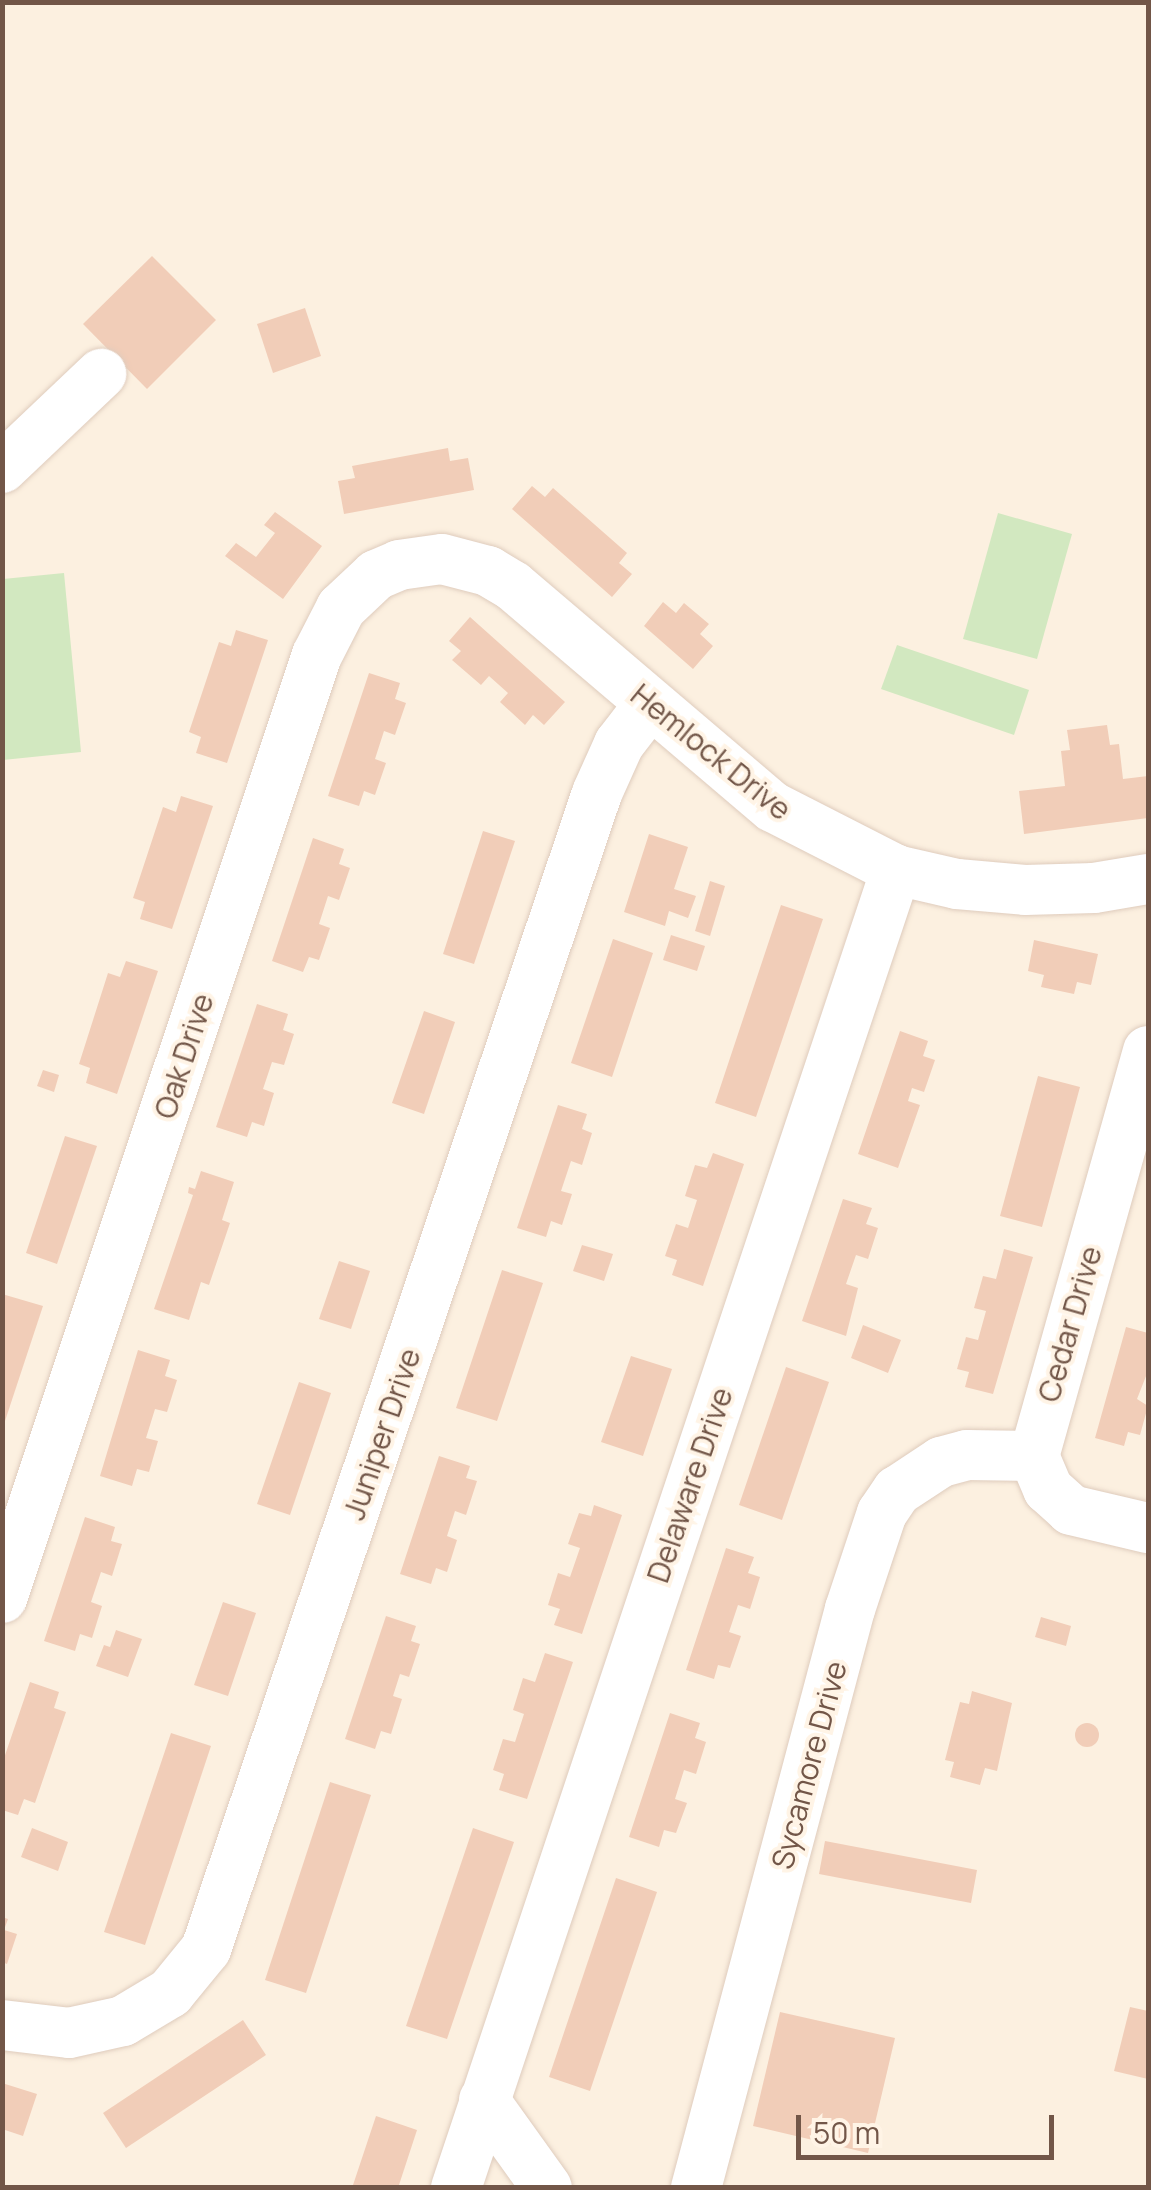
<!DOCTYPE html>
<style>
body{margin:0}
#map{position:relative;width:1151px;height:2190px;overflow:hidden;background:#fcf0e0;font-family:Manrope,sans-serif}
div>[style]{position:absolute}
.green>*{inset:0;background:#d2e8c0}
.building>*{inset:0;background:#f1cdb8}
.round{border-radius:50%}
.roads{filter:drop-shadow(0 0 2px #dfccbd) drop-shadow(0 0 2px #dfccbd)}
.minor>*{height:50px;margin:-25px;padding:0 25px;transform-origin:25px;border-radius:25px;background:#fff}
span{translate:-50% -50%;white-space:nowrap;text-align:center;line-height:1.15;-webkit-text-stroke:8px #fff4e6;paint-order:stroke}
.street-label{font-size:30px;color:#725648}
.frame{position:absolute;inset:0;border:5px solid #725648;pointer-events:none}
.scale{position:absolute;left:796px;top:2115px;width:258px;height:45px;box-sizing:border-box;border:5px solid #725648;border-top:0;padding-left:12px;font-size:30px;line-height:35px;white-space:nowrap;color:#725648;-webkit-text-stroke:8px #fff4e6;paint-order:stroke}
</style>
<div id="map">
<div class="green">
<i style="clip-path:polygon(998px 513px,1072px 534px,1037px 659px,963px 639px)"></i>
<i style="clip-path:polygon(64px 573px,81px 752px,3px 760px,3px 579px)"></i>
<i style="clip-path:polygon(897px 645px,1029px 690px,1014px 735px,881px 689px)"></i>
</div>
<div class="building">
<i style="clip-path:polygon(152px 256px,216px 320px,147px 389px,83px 324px)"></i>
<i style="clip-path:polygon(305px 308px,321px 356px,273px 373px,257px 324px)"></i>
<i style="clip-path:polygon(448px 448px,450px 461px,468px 458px,474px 490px,344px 514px,338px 481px,355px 478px,352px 466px)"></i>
<i style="clip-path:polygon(532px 486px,545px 497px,553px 488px,627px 553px,619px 563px,632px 574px,612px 597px,512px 509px)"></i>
<i style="clip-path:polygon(275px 512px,322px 546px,283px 599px,225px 556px,236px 543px,256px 557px,275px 533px,264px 525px)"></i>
<i style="clip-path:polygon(663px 602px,676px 613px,684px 603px,709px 624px,700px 634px,713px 646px,693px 669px,644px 626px)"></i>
<i style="clip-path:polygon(470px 617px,565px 702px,544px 725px,533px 715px,525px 725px,500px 702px,508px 693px,489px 676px,481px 685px,452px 660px,461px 651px,449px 641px)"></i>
<i style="clip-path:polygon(236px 630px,268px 640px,227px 763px,196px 753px,201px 737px,189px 732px,219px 642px,231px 646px)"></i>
<i style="clip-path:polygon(369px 673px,400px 683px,395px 699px,406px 703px,395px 735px,384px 731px,375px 759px,386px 763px,375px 795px,364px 791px,359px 806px,328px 796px)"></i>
<i style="clip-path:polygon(1107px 725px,1110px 745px,1119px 744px,1123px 779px,1148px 776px,1148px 818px,1024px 834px,1019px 791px,1065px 786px,1061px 751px,1070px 750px,1067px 730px)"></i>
<i style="clip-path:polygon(181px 796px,213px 806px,172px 929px,140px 919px,145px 902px,133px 898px,163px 807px,176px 812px)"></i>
<i style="clip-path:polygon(483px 831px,515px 841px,474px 964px,443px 954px)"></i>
<i style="clip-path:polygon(649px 834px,688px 847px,674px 889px,696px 896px,688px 918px,669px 911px,665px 926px,624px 912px)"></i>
<i style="clip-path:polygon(313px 838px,344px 849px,339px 864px,350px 868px,339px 900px,328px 896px,319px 924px,330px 928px,319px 960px,309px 957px,303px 972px,272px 961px)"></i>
<i style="clip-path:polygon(710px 881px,725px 886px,710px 936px,695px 931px)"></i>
<i style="clip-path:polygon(781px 905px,823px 919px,756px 1117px,715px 1103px)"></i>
<i style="clip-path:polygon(671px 935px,705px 946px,697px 971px,663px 960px)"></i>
<i style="clip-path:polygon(613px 939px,653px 953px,612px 1077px,571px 1063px)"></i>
<i style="clip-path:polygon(1034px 940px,1098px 954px,1091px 985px,1077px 982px,1074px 994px,1041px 987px,1044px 975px,1028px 971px)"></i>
<i style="clip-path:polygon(126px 961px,158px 971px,117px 1094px,86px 1083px,90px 1068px,79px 1064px,108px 973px,120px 977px)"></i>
<i style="clip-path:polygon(257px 1004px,288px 1014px,283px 1030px,294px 1034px,284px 1065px,272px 1062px,263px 1089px,274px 1093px,264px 1126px,252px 1122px,247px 1137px,216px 1127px)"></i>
<i style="clip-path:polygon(424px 1011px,455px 1022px,424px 1114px,392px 1103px)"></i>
<i style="clip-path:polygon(900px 1031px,928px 1041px,923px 1056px,935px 1060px,924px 1092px,912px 1088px,908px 1101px,920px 1105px,898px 1168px,858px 1154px)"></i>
<i style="clip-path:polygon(43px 1070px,59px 1075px,54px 1092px,37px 1086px)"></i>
<i style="clip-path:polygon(1038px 1076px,1080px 1087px,1042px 1227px,1000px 1216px)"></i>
<i style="clip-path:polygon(558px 1105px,587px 1114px,582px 1129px,592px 1133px,582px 1165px,571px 1161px,561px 1191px,572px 1194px,562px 1225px,551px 1221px,546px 1237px,517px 1228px)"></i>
<i style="clip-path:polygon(65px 1136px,97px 1146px,57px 1264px,26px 1253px)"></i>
<i style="clip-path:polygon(713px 1153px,744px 1164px,703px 1286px,672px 1275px,677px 1260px,665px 1256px,676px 1224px,688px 1228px,697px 1200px,685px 1196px,695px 1165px,707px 1168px)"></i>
<i style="clip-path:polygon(201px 1171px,234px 1182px,222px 1220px,230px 1223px,209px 1285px,201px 1282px,189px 1320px,154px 1309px,193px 1195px,188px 1193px,189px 1187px,195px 1189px)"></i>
<i style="clip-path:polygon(843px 1199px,872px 1208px,866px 1224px,878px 1228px,868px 1259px,856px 1255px,846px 1284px,858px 1288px,846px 1336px,802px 1321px)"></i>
<i style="clip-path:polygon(582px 1245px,613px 1254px,604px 1281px,573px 1271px)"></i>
<i style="clip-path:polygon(1004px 1249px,1033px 1257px,993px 1394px,965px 1387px,969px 1372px,957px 1369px,966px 1337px,978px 1340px,986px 1311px,974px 1308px,983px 1276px,996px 1279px)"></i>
<i style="clip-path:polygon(339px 1261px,370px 1271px,351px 1329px,319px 1319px)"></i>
<i style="clip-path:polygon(502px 1270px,543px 1283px,497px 1421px,456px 1408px)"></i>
<i style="clip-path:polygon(2px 1294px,43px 1306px,3px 1427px,2px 1427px)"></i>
<i style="clip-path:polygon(863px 1325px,901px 1340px,888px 1373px,851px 1358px)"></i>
<i style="clip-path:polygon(1126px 1327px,1148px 1333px,1148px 1371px,1137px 1399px,1148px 1406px,1140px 1435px,1128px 1432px,1124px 1446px,1095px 1438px)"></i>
<i style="clip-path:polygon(138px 1350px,170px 1360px,165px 1376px,177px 1380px,167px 1412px,155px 1409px,146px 1438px,158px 1441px,149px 1472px,137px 1469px,132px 1486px,100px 1476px)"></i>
<i style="clip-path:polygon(631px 1356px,672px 1369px,643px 1456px,601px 1442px)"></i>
<i style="clip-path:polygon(786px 1367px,829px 1382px,782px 1520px,739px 1505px)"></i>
<i style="clip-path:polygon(299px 1382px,331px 1393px,290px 1515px,257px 1504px)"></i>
<i style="clip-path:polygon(439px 1456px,470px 1466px,466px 1478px,477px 1481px,466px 1515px,455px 1511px,447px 1536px,457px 1540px,447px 1572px,436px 1568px,431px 1584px,400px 1574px)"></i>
<i style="clip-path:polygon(594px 1505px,622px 1515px,582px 1634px,554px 1625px,560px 1609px,548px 1605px,558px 1573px,570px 1577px,580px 1548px,568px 1544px,579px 1513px,591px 1516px)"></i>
<i style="clip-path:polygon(85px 1517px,115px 1527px,111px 1541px,122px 1544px,112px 1576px,101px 1572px,91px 1602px,102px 1606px,92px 1638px,80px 1634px,75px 1651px,44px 1641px)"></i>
<i style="clip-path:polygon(726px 1548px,754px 1557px,748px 1573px,760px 1577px,750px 1609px,738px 1605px,729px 1632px,741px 1636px,730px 1668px,718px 1665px,714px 1679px,686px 1670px)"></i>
<i style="clip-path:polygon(223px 1602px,256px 1613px,228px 1696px,194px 1685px)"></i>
<i style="clip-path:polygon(386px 1616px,416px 1626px,411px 1641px,420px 1644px,409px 1677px,400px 1674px,393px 1696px,402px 1699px,391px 1734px,381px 1731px,375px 1749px,345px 1739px)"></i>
<i style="clip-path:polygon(1041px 1617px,1071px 1626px,1066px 1646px,1035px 1637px)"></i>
<i style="clip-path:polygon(116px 1630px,142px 1639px,128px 1677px,96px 1666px,104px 1645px,110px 1647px)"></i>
<i style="clip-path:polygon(545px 1653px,573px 1662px,527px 1799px,499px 1790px,504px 1774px,493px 1770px,503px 1739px,515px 1742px,524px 1714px,513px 1710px,523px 1678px,535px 1682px)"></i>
<i style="clip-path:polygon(30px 1682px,59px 1692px,54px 1708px,66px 1712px,35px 1803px,24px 1799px,18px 1815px,2px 1810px,2px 1764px)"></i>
<i style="clip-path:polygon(972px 1691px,1012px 1703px,997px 1771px,985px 1768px,980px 1785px,950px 1777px,954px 1762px,945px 1760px,960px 1702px,969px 1704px)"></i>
<i style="clip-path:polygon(670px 1713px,700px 1723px,695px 1738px,706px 1742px,696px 1774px,684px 1770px,675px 1799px,687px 1803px,676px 1833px,664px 1830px,659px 1847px,629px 1837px)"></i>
<i class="round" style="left:1075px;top:1723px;width:24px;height:24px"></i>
<i style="clip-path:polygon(171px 1733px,211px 1746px,145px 1945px,104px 1932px)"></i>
<i style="clip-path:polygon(330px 1782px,371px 1795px,306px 1993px,265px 1980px)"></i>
<i style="clip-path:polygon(32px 1828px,68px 1842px,58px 1871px,21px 1857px)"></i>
<i style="clip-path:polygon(473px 1828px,514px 1842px,447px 2039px,406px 2026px)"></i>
<i style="clip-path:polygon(825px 1841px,977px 1870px,971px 1903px,819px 1874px)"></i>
<i style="clip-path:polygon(616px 1878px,657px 1892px,590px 2091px,549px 2077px)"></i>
<i style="clip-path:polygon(2px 1917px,8px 1919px,4px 1930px,17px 1934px,7px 1964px,2px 1962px)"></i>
<i style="clip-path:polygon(1130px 2007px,1148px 2011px,1148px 2079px,1114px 2071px)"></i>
<i style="clip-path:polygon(780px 2012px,895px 2038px,868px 2153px,753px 2126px)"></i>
<i style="clip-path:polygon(243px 2020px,266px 2055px,126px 2148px,103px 2113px)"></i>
<i style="clip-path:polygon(2px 2083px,37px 2094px,23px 2136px,2px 2129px)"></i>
<i style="clip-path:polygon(376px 2116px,417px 2130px,398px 2188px,352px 2188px)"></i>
</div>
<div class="roads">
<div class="minor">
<i style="left:2px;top:468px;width:137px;rotate:-43.5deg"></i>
<i style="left:1148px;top:1051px;width:421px;rotate:105.7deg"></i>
<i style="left:1034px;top:1456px;width:36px;rotate:67deg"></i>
<i style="left:1048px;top:1489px;width:31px;rotate:42deg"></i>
<i style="left:1071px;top:1510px;width:79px;rotate:13.2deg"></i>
<i style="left:2px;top:1598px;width:994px;rotate:-71.53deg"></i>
<i style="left:317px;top:655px;width:53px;rotate:-62.9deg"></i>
<i style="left:341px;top:608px;width:48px;rotate:-43.3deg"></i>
<i style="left:376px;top:575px;width:25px;rotate:-23deg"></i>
<i style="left:399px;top:565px;width:43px;rotate:-7.9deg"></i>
<i style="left:442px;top:559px;width:48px;rotate:14.6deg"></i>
<i style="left:488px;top:571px;width:29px;rotate:31deg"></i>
<i style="left:513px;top:586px;width:341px;rotate:40.4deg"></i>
<i style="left:773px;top:807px;width:138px;rotate:27.1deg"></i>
<i style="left:896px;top:870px;width:63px;rotate:12.9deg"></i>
<i style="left:957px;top:884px;width:68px;rotate:5deg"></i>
<i style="left:1025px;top:890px;width:69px;rotate:-1.7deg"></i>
<i style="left:1094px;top:888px;width:55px;rotate:-9.5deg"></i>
<i style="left:2px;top:2025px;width:67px;rotate:6.8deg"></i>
<i style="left:69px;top:2033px;width:55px;rotate:-12.5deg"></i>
<i style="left:123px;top:2021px;width:55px;rotate:-30.8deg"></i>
<i style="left:170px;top:1993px;width:57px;rotate:-50.7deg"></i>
<i style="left:206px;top:1949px;width:1220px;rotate:-71.31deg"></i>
<i style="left:597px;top:793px;width:54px;rotate:-65.8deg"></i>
<i style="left:619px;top:744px;width:49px;rotate:-52.4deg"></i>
<i style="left:484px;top:2100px;width:108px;rotate:54.4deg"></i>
<i style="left:456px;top:2188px;width:1390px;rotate:-71.54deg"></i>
<i style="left:696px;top:2188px;width:599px;rotate:-75.11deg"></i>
<i style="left:850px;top:1609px;width:101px;rotate:-71.6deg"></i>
<i style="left:882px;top:1513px;width:27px;rotate:-56deg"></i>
<i style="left:897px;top:1491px;width:53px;rotate:-33.4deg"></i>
<i style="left:941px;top:1462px;width:27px;rotate:-15deg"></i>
<i style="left:967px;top:1455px;width:67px;rotate:0.9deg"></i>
</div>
</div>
<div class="street-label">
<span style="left:711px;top:752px;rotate:39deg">Hemlock Drive</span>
<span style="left:184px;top:1056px;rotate:-72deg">Oak Drive</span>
<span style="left:1070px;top:1324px;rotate:-74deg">Cedar Drive</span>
<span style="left:382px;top:1434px;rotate:-71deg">Juniper Drive</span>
<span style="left:690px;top:1485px;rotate:-71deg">Delaware Drive</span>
<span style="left:809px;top:1765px;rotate:-75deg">Sycamore Drive</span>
</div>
<div class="frame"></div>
<div class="scale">50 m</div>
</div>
